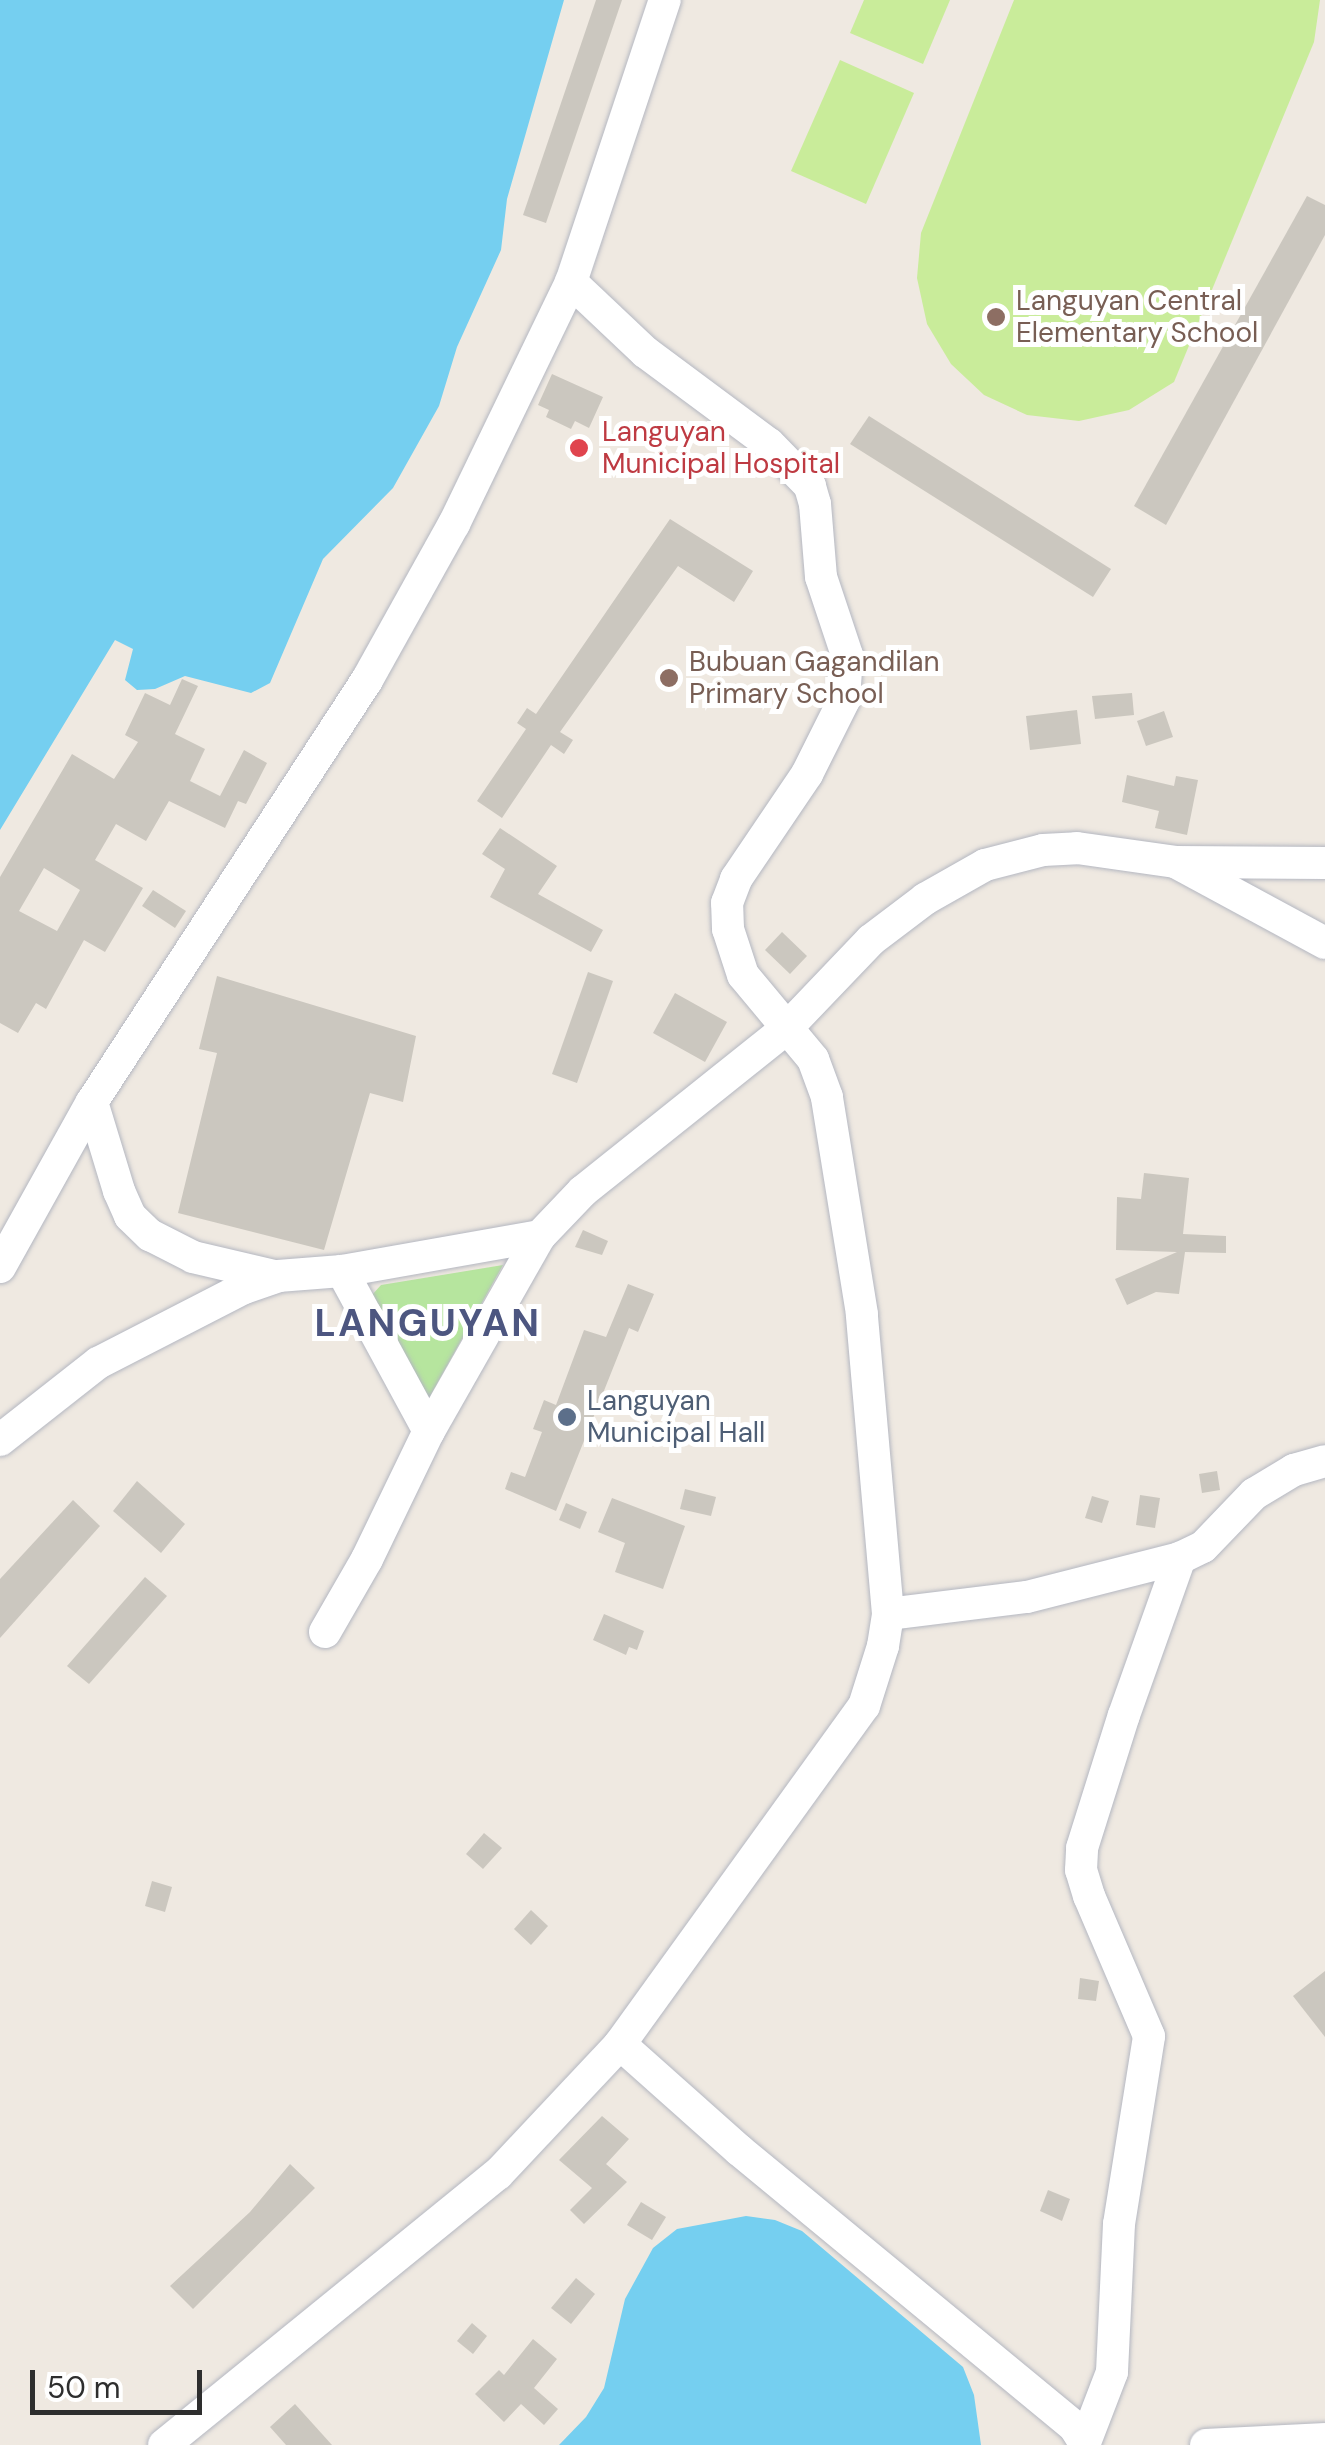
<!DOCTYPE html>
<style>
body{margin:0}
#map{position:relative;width:1325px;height:2445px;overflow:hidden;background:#efe9e1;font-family:"DM Sans",sans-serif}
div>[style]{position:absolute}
.green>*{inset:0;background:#b6e59e}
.pitch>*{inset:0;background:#c9ec9a}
.water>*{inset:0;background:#75cff0}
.building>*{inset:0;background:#cbc7bf}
.roads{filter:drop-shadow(0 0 2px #b4b7c1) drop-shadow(0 0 2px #b4b7c1)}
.minor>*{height:32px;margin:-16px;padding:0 16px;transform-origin:16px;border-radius:16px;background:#fff}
.dots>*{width:28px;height:28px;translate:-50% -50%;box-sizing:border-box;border:5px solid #fff;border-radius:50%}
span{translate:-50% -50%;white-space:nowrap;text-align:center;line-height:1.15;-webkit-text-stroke:10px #fff;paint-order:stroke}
.education-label{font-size:28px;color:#785e54}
.left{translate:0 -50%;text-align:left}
.health-label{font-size:28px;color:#be3a42}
.service-label{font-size:28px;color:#4e5e75}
.district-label{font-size:38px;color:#4d5680;font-weight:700;letter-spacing:2.5px}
.scale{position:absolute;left:30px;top:2370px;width:172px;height:45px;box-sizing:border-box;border:5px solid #2e2e2e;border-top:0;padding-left:12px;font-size:30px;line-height:35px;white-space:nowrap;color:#2e2e2e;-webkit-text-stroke:8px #fff;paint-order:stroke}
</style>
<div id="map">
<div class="green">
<i style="clip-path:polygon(503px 1265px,429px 1398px,372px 1295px,381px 1285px)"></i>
</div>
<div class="pitch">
<i style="clip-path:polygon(864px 0,950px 0,923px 64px,850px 33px)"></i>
<i style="clip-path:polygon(1014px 0,1320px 0,1314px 42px,1174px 382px,1129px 410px,1079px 421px,1027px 415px,984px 395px,951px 364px,927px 324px,917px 278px,921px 233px)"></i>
<i style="clip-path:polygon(840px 60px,914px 93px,866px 204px,791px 171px)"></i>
</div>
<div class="water">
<i style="clip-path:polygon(0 0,564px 0,507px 199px,501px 250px,457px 347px,439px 406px,393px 488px,323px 559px,270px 683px,251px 693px,185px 676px,155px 689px,137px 690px,125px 680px,133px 649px,115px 640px,0 830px)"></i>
<i style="clip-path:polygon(746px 2216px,775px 2220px,802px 2231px,963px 2367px,974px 2395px,981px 2445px,559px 2445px,586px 2417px,604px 2388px,625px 2299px,653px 2248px,677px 2229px)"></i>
</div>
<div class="building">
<i style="clip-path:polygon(596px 0,622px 0,546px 223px,523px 215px)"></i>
<i style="clip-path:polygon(1307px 196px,1325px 205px,1325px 235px,1166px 525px,1134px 506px)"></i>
<i style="clip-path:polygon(552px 374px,603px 397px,589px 428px,575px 421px,571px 429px,546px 417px,549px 410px,538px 405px)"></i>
<i style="clip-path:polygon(869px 416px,1111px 569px,1093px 597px,850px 444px)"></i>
<i style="clip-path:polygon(670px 519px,753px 571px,734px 602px,678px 566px,560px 732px,573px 740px,564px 754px,551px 745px,502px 818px,477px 801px,526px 729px,517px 723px,527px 708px,536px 714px)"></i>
<i style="clip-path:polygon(evenodd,182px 679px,198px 686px,175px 734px,205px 749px,190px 781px,220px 796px,244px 750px,267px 763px,246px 804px,238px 801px,225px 828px,169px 801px,146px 841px,116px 824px,95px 860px,143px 888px,105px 952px,84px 940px,46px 1009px,36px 1003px,18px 1033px,0 1023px,0 877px,72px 754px,114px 779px,138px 742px,125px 735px,145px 693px,170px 705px,182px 679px,44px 868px,80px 890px,57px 931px,19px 911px,44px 868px)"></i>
<i style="clip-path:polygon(1132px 693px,1134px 715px,1095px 719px,1092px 696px)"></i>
<i style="clip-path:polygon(1077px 710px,1081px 744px,1030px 750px,1026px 716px)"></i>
<i style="clip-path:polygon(1164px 711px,1173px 737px,1146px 746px,1137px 721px)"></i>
<i style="clip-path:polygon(1127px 775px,1174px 786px,1176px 776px,1198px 780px,1187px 835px,1155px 828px,1159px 811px,1122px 802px)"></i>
<i style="clip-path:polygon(500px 828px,557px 866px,538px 894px,603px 930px,591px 952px,490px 897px,505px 869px,482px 854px)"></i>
<i style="clip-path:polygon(153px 890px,186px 911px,175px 928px,142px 906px)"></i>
<i style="clip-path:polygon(782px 932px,807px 956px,790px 974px,765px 950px)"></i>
<i style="clip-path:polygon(588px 972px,613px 981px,577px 1083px,552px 1074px)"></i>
<i style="clip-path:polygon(217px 976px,416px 1036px,403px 1102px,370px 1093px,324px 1250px,178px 1213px,217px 1053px,199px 1049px)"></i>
<i style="clip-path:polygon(675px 993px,727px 1022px,705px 1062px,653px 1033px)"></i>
<i style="clip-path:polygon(1144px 1173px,1189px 1178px,1183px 1234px,1226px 1236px,1226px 1253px,1185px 1252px,1179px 1294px,1156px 1292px,1127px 1305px,1115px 1279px,1177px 1252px,1116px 1250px,1117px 1197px,1141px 1199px)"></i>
<i style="clip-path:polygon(583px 1230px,608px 1241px,602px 1255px,575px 1247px)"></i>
<i style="clip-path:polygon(628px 1284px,654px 1294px,638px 1332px,629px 1328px,556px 1511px,505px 1489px,511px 1472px,525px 1477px,542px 1432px,533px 1429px,544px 1400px,556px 1405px,584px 1330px,606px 1337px)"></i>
<i style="clip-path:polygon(1217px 1471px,1220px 1490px,1202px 1493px,1199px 1474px)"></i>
<i style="clip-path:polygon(137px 1481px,185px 1524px,161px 1553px,113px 1511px)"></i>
<i style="clip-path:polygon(685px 1489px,716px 1497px,711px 1516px,680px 1509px)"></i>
<i style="clip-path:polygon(1140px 1495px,1160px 1498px,1155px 1528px,1136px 1525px)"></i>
<i style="clip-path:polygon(1092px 1496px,1109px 1501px,1102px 1523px,1085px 1518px)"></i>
<i style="clip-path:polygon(612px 1498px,685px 1526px,663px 1589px,615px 1572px,625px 1543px,598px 1532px)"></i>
<i style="clip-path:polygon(73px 1500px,100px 1526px,0 1638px,0 1579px)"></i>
<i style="clip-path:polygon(566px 1503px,587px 1512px,580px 1529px,559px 1520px)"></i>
<i style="clip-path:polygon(145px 1577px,167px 1596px,89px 1684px,67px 1666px)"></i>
<i style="clip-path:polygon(604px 1614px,644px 1631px,637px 1650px,629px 1647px,626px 1655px,593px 1640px)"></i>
<i style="clip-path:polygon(484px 1833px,502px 1848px,483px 1869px,466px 1854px)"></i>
<i style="clip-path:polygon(152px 1881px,172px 1887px,165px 1912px,145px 1906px)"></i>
<i style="clip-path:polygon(531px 1910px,548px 1926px,531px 1945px,514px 1929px)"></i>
<i style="clip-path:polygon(1325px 1971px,1325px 2037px,1293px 1996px)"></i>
<i style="clip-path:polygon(1080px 1978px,1099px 1981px,1096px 2001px,1078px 1999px)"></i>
<i style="clip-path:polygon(602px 2116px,629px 2139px,606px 2164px,627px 2182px,584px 2224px,570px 2210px,592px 2188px,559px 2160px)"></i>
<i style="clip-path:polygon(290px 2164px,315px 2188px,193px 2309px,170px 2286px,250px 2212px)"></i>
<i style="clip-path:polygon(1048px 2190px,1070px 2199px,1062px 2221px,1040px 2211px)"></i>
<i style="clip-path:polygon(641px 2202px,666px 2217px,652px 2240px,627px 2225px)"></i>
<i style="clip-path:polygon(576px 2278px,595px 2294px,571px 2324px,551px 2308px)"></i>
<i style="clip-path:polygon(472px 2323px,487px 2336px,473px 2354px,457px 2341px)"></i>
<i style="clip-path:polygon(533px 2339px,557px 2359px,534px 2388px,558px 2409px,544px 2425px,521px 2404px,504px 2422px,475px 2394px,499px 2370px,504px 2375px)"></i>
<i style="clip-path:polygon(295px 2404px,332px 2445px,286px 2445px,270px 2427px)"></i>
</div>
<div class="roads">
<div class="minor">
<i style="left:1179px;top:864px;width:166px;rotate:28.4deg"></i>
<i style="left:92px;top:1102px;width:93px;rotate:73.1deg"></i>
<i style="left:119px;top:1191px;width:27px;rotate:66deg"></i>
<i style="left:130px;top:1216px;width:28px;rotate:44deg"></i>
<i style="left:150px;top:1235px;width:48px;rotate:27.1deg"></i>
<i style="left:193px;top:1257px;width:83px;rotate:13.2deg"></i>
<i style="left:0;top:1267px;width:189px;rotate:-60.9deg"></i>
<i style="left:92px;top:1102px;width:504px;rotate:-56.91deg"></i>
<i style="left:367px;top:680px;width:179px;rotate:-60.9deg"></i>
<i style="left:454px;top:524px;width:269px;rotate:-64.2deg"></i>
<i style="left:571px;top:282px;width:297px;rotate:-71.6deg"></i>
<i style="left:342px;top:1271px;width:182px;rotate:61.5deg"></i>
<i style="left:0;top:1440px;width:125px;rotate:-38.2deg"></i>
<i style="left:98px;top:1363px;width:164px;rotate:-27.2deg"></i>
<i style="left:244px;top:1288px;width:36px;rotate:-19deg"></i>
<i style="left:278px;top:1276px;width:64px;rotate:-4.5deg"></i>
<i style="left:342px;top:1271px;width:201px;rotate:-10deg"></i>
<i style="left:540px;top:1236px;width:62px;rotate:-46.3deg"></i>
<i style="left:583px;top:1191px;width:258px;rotate:-38.6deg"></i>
<i style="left:785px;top:1030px;width:124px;rotate:-46.3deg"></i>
<i style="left:871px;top:940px;width:68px;rotate:-37.2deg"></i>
<i style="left:925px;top:899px;width:69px;rotate:-29.5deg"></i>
<i style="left:985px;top:865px;width:60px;rotate:-14.5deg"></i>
<i style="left:1043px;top:850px;width:34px;rotate:-3deg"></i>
<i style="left:1077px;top:848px;width:99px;rotate:8.1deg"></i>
<i style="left:1175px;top:862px;width:150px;rotate:0.4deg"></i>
<i style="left:888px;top:1614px;width:140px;rotate:-7deg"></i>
<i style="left:1027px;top:1597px;width:158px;rotate:-14.3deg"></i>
<i style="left:1180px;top:1558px;width:25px;rotate:-26deg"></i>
<i style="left:1203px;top:1547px;width:74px;rotate:-46.1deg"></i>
<i style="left:1254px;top:1494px;width:47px;rotate:-31deg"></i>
<i style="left:1294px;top:1470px;width:32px;rotate:-16deg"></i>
<i style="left:325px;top:1632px;width:84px;rotate:-60.1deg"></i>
<i style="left:367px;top:1559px;width:142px;rotate:-64.2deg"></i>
<i style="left:429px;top:1431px;width:224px;rotate:-60.4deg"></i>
<i style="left:620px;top:2044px;width:159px;rotate:41.7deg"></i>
<i style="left:739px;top:2150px;width:434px;rotate:39.5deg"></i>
<i style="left:1074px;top:2426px;width:19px;rotate:58deg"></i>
<i style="left:164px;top:2445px;width:430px;rotate:-39.1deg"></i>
<i style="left:498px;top:2174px;width:178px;rotate:-46.8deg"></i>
<i style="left:620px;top:2044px;width:417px;rotate:-54.2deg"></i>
<i style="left:864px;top:1706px;width:63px;rotate:-72.4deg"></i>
<i style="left:883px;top:1646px;width:32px;rotate:-81deg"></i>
<i style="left:888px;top:1614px;width:301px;rotate:-95deg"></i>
<i style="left:862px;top:1314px;width:220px;rotate:-99.2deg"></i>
<i style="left:827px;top:1097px;width:40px;rotate:-110.2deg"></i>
<i style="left:813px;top:1059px;width:109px;rotate:-129.8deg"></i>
<i style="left:743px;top:975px;width:48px;rotate:-108.1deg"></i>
<i style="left:728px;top:929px;width:26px;rotate:-92deg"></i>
<i style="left:727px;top:903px;width:26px;rotate:-69deg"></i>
<i style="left:736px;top:879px;width:127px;rotate:-55.9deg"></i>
<i style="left:807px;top:774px;width:83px;rotate:-63.4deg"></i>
<i style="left:844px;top:700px;width:45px;rotate:-86.2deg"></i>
<i style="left:847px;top:655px;width:82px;rotate:-108.4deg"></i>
<i style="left:821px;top:577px;width:73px;rotate:-94.7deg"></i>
<i style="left:815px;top:504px;width:19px;rotate:-106deg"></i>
<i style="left:810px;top:486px;width:59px;rotate:-134.3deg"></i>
<i style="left:769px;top:444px;width:154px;rotate:-143.4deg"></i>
<i style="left:645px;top:352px;width:102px;rotate:-136.6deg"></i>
<i style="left:1084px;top:2445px;width:78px;rotate:-69deg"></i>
<i style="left:1112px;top:2372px;width:148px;rotate:-87.3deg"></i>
<i style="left:1119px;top:2224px;width:190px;rotate:-80.9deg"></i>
<i style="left:1149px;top:2036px;width:152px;rotate:-113.2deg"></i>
<i style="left:1089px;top:1896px;width:27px;rotate:-107deg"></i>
<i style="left:1081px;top:1870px;width:22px;rotate:-87deg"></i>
<i style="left:1082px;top:1848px;width:139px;rotate:-72.5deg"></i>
<i style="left:1124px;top:1715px;width:167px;rotate:-70.4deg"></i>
<i style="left:1206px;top:2445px;width:119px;rotate:-2.9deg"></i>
</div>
</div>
<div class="dots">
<i style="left:996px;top:317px;background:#8d6e63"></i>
<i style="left:579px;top:448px;background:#e0444e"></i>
<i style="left:669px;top:678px;background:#8d6e63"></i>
<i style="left:567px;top:1417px;background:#5c6f8a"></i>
</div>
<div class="education-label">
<span class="left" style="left:1016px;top:317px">Languyan Central<br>Elementary School</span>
<span class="left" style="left:689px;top:678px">Bubuan Gagandilan<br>Primary School</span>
</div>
<div class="health-label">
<span class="left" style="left:602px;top:448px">Languyan<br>Municipal Hospital</span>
</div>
<div class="service-label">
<span class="left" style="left:587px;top:1417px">Languyan<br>Municipal Hall</span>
</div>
<div class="district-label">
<span style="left:428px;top:1324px">LANGUYAN</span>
</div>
<div class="scale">50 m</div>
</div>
